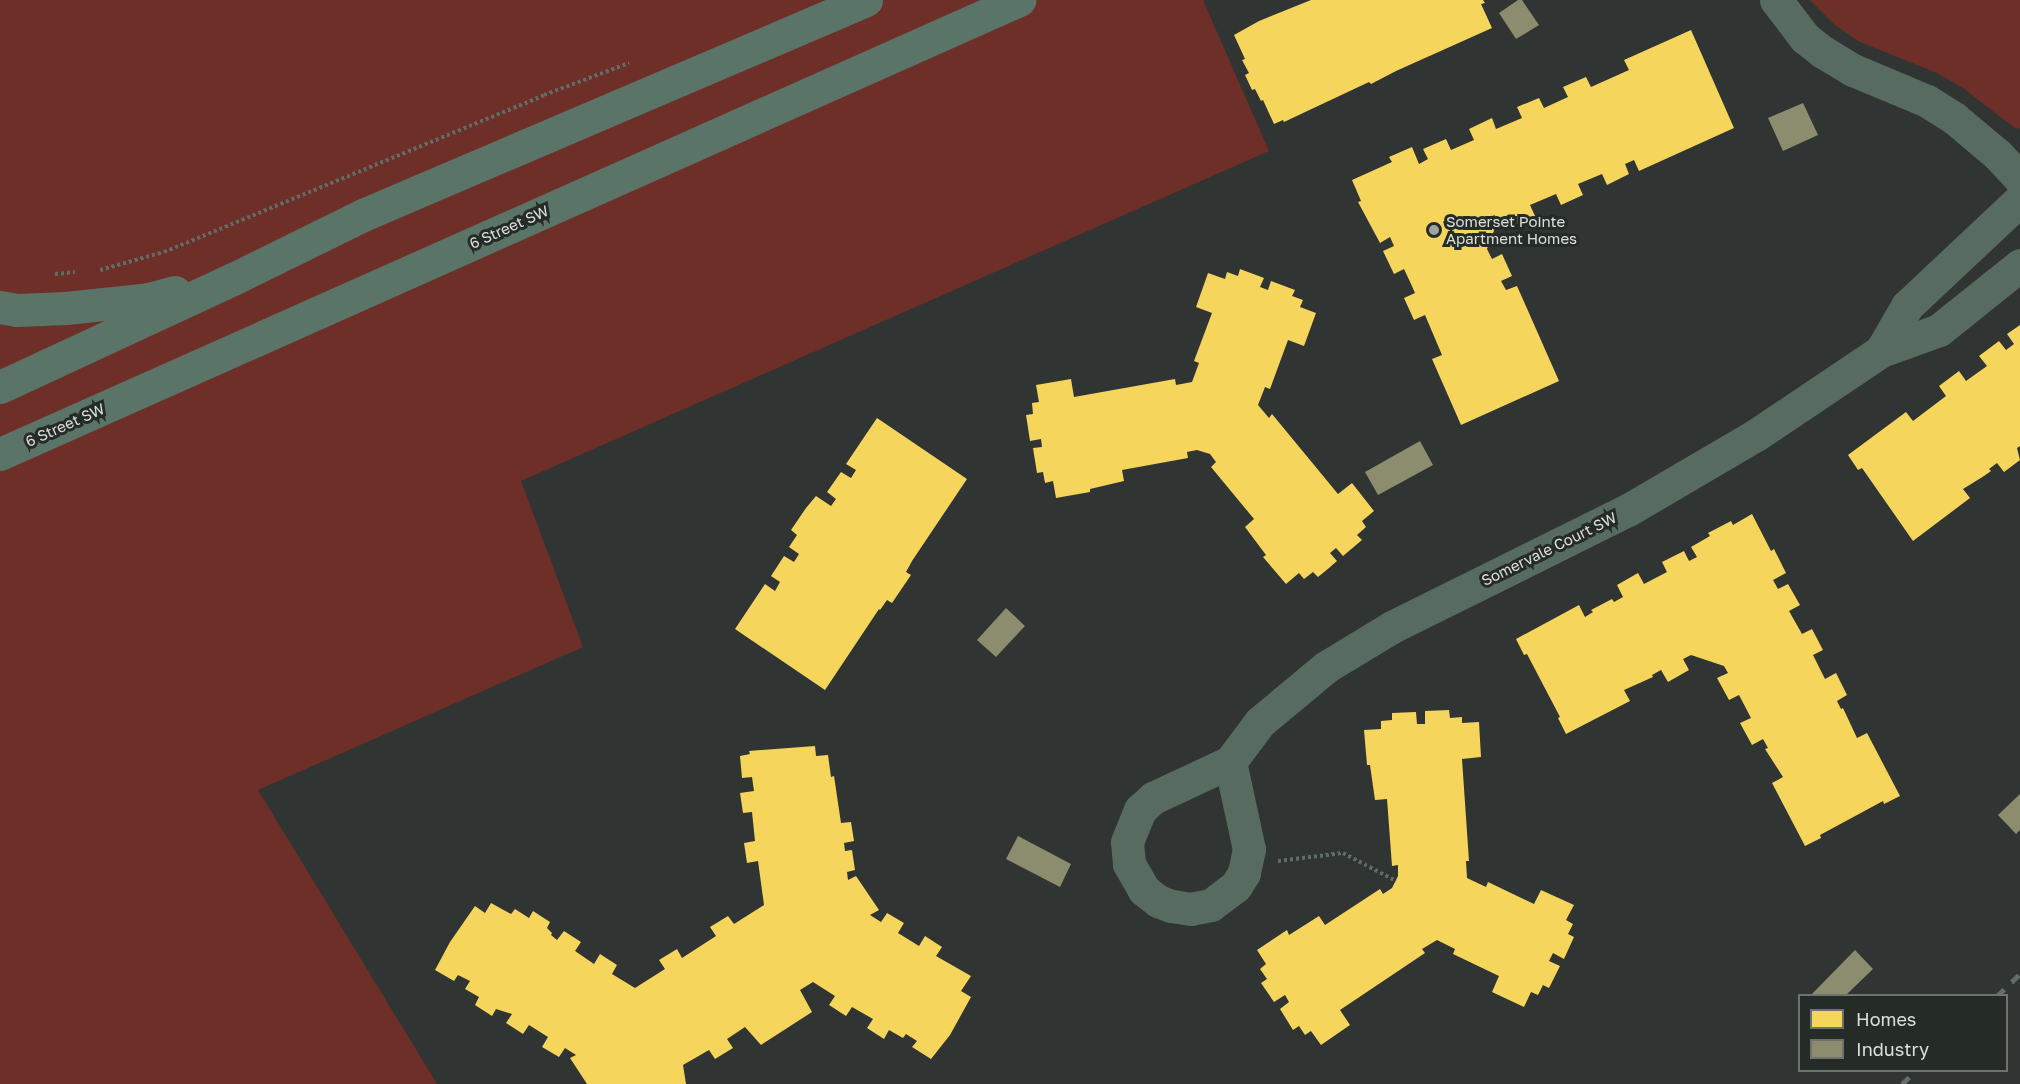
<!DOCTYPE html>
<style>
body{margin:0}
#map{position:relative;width:2020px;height:1084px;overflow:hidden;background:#303432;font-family:"Golos Text",sans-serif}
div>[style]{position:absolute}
.green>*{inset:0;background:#6e2f28}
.homes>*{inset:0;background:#f6d55c}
.industry>*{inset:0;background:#8c8c6e}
.path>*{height:4px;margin-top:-2px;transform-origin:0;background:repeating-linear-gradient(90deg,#606d66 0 3px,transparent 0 6px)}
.minor>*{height:33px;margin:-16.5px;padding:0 16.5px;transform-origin:16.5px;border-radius:16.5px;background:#586b61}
.major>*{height:33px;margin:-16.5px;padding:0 16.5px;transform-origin:16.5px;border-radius:16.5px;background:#5b7468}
.rail>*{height:4.5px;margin-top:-2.25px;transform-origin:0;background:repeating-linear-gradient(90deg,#636d68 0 10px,transparent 0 20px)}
.dots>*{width:16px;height:16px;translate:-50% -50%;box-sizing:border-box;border:3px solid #252b27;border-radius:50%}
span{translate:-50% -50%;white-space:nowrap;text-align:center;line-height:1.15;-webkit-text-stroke:6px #252b27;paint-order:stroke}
.poi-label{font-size:15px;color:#dce0dd}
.left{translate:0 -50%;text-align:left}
.street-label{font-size:15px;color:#dce0dd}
.legend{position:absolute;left:1798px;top:994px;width:210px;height:78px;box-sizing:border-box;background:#252b27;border:2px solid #6e7370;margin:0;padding:8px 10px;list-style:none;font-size:18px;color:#dce0dd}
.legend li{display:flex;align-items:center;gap:12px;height:30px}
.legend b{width:30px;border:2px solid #6e7370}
</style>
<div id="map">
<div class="green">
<i style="clip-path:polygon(0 0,1203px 0,1269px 151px,521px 481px,583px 647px,258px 790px,437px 1084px,0 1084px)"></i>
<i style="clip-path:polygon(1810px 0,2020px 0,2020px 128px,2016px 129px,1963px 88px,1937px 73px,1860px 42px,1835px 25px)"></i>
</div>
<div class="homes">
<i style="clip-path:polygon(1311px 0,1483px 0,1485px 3px,1481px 4px,1492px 28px,1396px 71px,1371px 84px,1369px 82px,1284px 122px,1283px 120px,1274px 124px,1263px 100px,1261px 101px,1255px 89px,1252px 90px,1245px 75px,1249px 73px,1242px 60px,1245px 59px,1234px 35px,1259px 21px)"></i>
<i style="clip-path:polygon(1691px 30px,1734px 128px,1639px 171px,1634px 160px,1625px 164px,1629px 174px,1607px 185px,1602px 174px,1578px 184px,1583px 195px,1561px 205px,1556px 194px,1530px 205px,1535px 216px,1513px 226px,1508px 215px,1498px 220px,1487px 249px,1492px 259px,1502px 254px,1512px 276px,1501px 281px,1506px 290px,1517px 286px,1559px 381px,1461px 425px,1432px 359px,1442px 355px,1425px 315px,1414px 320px,1404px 298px,1415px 293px,1411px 284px,1404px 269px,1394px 274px,1383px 251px,1394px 246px,1390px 237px,1380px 243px,1358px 202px,1361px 201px,1352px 180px,1392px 162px,1389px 157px,1412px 147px,1419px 164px,1428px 159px,1423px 149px,1446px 139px,1451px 150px,1474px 140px,1469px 129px,1492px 118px,1496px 129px,1522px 118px,1517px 107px,1539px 98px,1544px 108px,1568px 97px,1563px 87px,1586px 77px,1591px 87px,1629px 70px,1624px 60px)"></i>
<i style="clip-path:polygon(1240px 269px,1264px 278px,1260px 287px,1268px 290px,1271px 281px,1295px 290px,1292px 296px,1303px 300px,1300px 307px,1316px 313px,1304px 346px,1288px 340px,1270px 389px,1265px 387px,1258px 405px,1269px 418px,1272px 414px,1338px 494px,1352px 483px,1374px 511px,1362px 521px,1366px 527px,1357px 535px,1362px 540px,1343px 556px,1336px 548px,1330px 553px,1337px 561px,1329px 568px,1318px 577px,1313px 572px,1304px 579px,1299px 573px,1286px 584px,1263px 557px,1266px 555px,1245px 527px,1254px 519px,1211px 467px,1216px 462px,1210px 454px,1197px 450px,1187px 452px,1188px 458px,1122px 470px,1124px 481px,1090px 489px,1090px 492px,1056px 498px,1053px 481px,1045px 483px,1043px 472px,1037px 473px,1033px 448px,1042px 447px,1041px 439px,1030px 441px,1026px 415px,1033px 414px,1032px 403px,1039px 402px,1036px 385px,1071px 379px,1074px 397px,1175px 379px,1176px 385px,1192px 382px,1199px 363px,1194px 361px,1212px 313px,1196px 307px,1208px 273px,1225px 279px,1227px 272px,1238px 276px)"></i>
<i style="clip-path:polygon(2020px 325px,2020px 446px,2017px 448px,2020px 460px,2004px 472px,1997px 463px,1989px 469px,1991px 471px,1984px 476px,1963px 489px,1970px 498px,1913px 541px,1862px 468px,1858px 470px,1848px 455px,1906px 412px,1913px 421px,1946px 396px,1939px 386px,1959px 371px,1966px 381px,1987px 366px,1979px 356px,1999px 341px,2006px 350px,2014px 344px,2007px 334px)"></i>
<i style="clip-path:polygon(877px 418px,967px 479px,912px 561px,906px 572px,911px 575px,892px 603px,887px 600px,880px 610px,879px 609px,825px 690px,735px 629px,765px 584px,775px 591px,780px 582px,771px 576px,784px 556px,794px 562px,799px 554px,789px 547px,797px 535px,791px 530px,806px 508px,816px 496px,831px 506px,836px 499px,827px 492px,841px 472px,851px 478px,856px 470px,846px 464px)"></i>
<i style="clip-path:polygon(1752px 514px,1771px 551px,1774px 549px,1786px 573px,1773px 580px,1778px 589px,1788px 584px,1800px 605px,1789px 611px,1802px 634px,1812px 629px,1823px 650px,1813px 655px,1825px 679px,1836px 673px,1847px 695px,1837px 701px,1841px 709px,1843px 708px,1857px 738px,1867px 733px,1900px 796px,1884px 804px,1883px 801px,1820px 835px,1821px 838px,1805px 846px,1772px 783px,1783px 777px,1765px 749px,1768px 748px,1763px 739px,1752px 745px,1740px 723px,1751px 718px,1739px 695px,1729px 700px,1717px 678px,1728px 673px,1724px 666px,1691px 655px,1683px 659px,1689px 670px,1668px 682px,1661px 670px,1652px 675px,1653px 677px,1624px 690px,1630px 701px,1566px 734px,1558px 718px,1560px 717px,1527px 654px,1524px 655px,1516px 639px,1579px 605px,1585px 617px,1593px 612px,1591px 610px,1612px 599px,1614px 602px,1623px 597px,1617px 585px,1638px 573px,1644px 584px,1667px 572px,1662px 562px,1684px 551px,1689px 561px,1697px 557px,1691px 547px,1710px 536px,1708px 533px,1731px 521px,1733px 525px)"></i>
<i style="clip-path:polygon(1449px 710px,1450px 718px,1462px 717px,1462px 723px,1479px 722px,1481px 757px,1462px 759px,1469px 861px,1466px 861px,1467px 878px,1486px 887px,1488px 882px,1534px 904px,1541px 890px,1574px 905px,1566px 920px,1573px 924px,1568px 934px,1574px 937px,1564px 959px,1553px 953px,1549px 961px,1560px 966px,1549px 988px,1543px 985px,1538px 995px,1531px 992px,1524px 1007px,1492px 992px,1499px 976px,1453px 954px,1455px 949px,1437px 940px,1422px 949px,1425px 953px,1340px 1010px,1350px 1025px,1321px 1045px,1311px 1031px,1305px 1035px,1299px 1026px,1293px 1030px,1280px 1009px,1289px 1002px,1285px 995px,1274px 1002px,1261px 983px,1267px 979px,1260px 969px,1266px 964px,1257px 950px,1287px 930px,1289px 935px,1319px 916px,1325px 925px,1380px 889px,1383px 894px,1392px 888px,1398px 876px,1398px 865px,1392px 866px,1387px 799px,1375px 800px,1370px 765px,1367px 765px,1364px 730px,1381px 729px,1381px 721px,1392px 720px,1392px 713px,1416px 712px,1417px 724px,1425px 724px,1425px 711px)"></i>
<i style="clip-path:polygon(815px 746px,816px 756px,828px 755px,831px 777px,834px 776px,841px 823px,851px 822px,854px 841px,844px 843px,845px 851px,852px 850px,855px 870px,847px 872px,848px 880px,856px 876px,879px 910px,870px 915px,881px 922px,887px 913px,904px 923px,898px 933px,919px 946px,925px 936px,942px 947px,936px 956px,971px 976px,961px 991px,971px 997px,950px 1035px,931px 1059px,912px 1047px,917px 1041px,906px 1034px,903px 1038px,889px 1030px,884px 1039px,867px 1028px,873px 1019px,852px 1007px,846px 1016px,829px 1005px,835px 996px,813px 982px,800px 990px,812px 1012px,761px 1045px,745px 1027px,727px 1039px,733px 1048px,715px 1059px,709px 1050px,683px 1065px,686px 1084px,587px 1084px,570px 1058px,576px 1055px,565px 1048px,559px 1057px,542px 1047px,548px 1037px,529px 1025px,523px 1034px,506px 1023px,512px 1014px,496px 1009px,492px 1016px,475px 1005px,479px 997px,465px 989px,470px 981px,458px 975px,454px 981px,435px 970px,450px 942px,475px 906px,485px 913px,491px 903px,511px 914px,515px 909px,529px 918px,533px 911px,550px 922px,547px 928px,552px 933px,551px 935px,557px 940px,564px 931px,581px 942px,575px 951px,594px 964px,600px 954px,617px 965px,612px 974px,635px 988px,665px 969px,659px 960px,677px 949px,682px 958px,716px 936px,710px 927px,728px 916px,734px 924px,764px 905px,758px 861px,747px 863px,744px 843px,755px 841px,752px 812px,743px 813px,740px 793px,754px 791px,752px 777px,742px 778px,740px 756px,750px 754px,749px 751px)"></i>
</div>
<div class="industry">
<i style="clip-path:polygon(1518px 0,1522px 0,1539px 25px,1516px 39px,1499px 13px)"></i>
<i style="clip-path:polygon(1803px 103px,1818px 135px,1783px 151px,1768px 118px)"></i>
<i style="clip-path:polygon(1420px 441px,1433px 465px,1378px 495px,1365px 472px)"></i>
<i style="clip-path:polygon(1006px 608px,1025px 626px,996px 657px,977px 640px)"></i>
<i style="clip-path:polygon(2020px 794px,2020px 830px,2016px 834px,1998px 815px)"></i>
<i style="clip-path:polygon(1018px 836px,1071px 864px,1060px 887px,1006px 859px)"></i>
<i style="clip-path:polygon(1855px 950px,1873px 969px,1845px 996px,1810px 996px)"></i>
</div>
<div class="path">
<i style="left:100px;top:270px;width:66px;rotate:-15.7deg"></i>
<i style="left:164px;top:252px;width:411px;rotate:-22.4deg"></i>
<i style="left:544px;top:95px;width:91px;rotate:-20.6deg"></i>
<i style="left:55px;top:274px;width:20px;rotate:-6deg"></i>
<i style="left:1278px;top:861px;width:65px;rotate:-7deg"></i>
<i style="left:1343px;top:853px;width:60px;rotate:27.8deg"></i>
</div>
<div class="minor">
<i style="left:1776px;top:0;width:48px;rotate:52.7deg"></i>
<i style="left:1805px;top:38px;width:23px;rotate:38deg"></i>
<i style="left:1823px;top:52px;width:35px;rotate:31deg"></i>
<i style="left:1853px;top:70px;width:80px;rotate:22.7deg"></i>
<i style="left:1927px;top:101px;width:32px;rotate:32deg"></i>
<i style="left:1954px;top:118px;width:57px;rotate:40.1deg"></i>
<i style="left:1998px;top:155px;width:33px;rotate:47deg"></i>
<i style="left:1881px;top:351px;width:52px;rotate:-60deg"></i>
<i style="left:1907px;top:306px;width:155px;rotate:-43.2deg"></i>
<i style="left:1230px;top:762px;width:89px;rotate:77.7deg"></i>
<i style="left:1249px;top:849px;width:25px;rotate:102deg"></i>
<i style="left:1244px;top:873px;width:15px;rotate:122deg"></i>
<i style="left:1236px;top:886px;width:31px;rotate:143deg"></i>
<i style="left:1211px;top:905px;width:20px;rotate:169deg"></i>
<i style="left:1191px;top:909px;width:20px;rotate:-171deg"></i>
<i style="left:1171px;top:906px;width:14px;rotate:-159deg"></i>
<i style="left:1158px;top:901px;width:18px;rotate:-142deg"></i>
<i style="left:1144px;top:890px;width:30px;rotate:-120deg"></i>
<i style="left:1129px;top:864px;width:22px;rotate:-95deg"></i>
<i style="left:1127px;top:842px;width:35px;rotate:-68deg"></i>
<i style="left:1140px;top:810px;width:18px;rotate:-43deg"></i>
<i style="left:1153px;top:798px;width:85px;rotate:-25.1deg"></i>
<i style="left:1230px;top:762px;width:50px;rotate:-53.1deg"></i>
<i style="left:1260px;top:722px;width:86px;rotate:-39.8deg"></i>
<i style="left:1326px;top:667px;width:77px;rotate:-31.2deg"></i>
<i style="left:1392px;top:627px;width:263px;rotate:-26.4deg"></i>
<i style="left:1628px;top:510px;width:148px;rotate:-30.4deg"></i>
<i style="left:1756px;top:435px;width:151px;rotate:-33.9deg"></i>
<i style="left:1881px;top:351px;width:62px;rotate:-19.9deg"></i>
<i style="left:1939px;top:330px;width:104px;rotate:-38.7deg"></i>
</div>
<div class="major">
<i style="left:0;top:307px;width:17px;rotate:10deg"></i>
<i style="left:17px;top:310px;width:49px;rotate:-2.3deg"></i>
<i style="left:66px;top:308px;width:83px;rotate:-6.2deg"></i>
<i style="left:149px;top:299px;width:27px;rotate:-15deg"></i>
<i style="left:0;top:387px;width:259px;rotate:-24.9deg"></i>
<i style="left:235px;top:278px;width:143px;rotate:-26.2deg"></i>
<i style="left:363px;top:215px;width:547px;rotate:-23.14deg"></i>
<i style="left:0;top:454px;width:1116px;rotate:-24.01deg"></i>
</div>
<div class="rail">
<i style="left:1997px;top:996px;width:32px;rotate:-44deg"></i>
<i style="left:1902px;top:1084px;width:20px;rotate:-45deg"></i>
</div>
<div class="dots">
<i style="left:1434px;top:230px;background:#a0a4a1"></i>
</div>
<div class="poi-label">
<span class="left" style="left:1446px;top:230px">Somerset Pointe<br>Apartment Homes</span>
</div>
<div class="street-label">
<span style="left:509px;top:227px;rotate:-24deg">6 Street SW</span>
<span style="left:65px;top:425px;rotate:-24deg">6 Street SW</span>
<span style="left:1549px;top:549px;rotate:-26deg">Somervale Court SW</span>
</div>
<ul class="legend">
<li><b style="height:16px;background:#f6d55c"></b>Homes</li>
<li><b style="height:16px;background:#8c8c6e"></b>Industry</li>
</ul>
</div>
